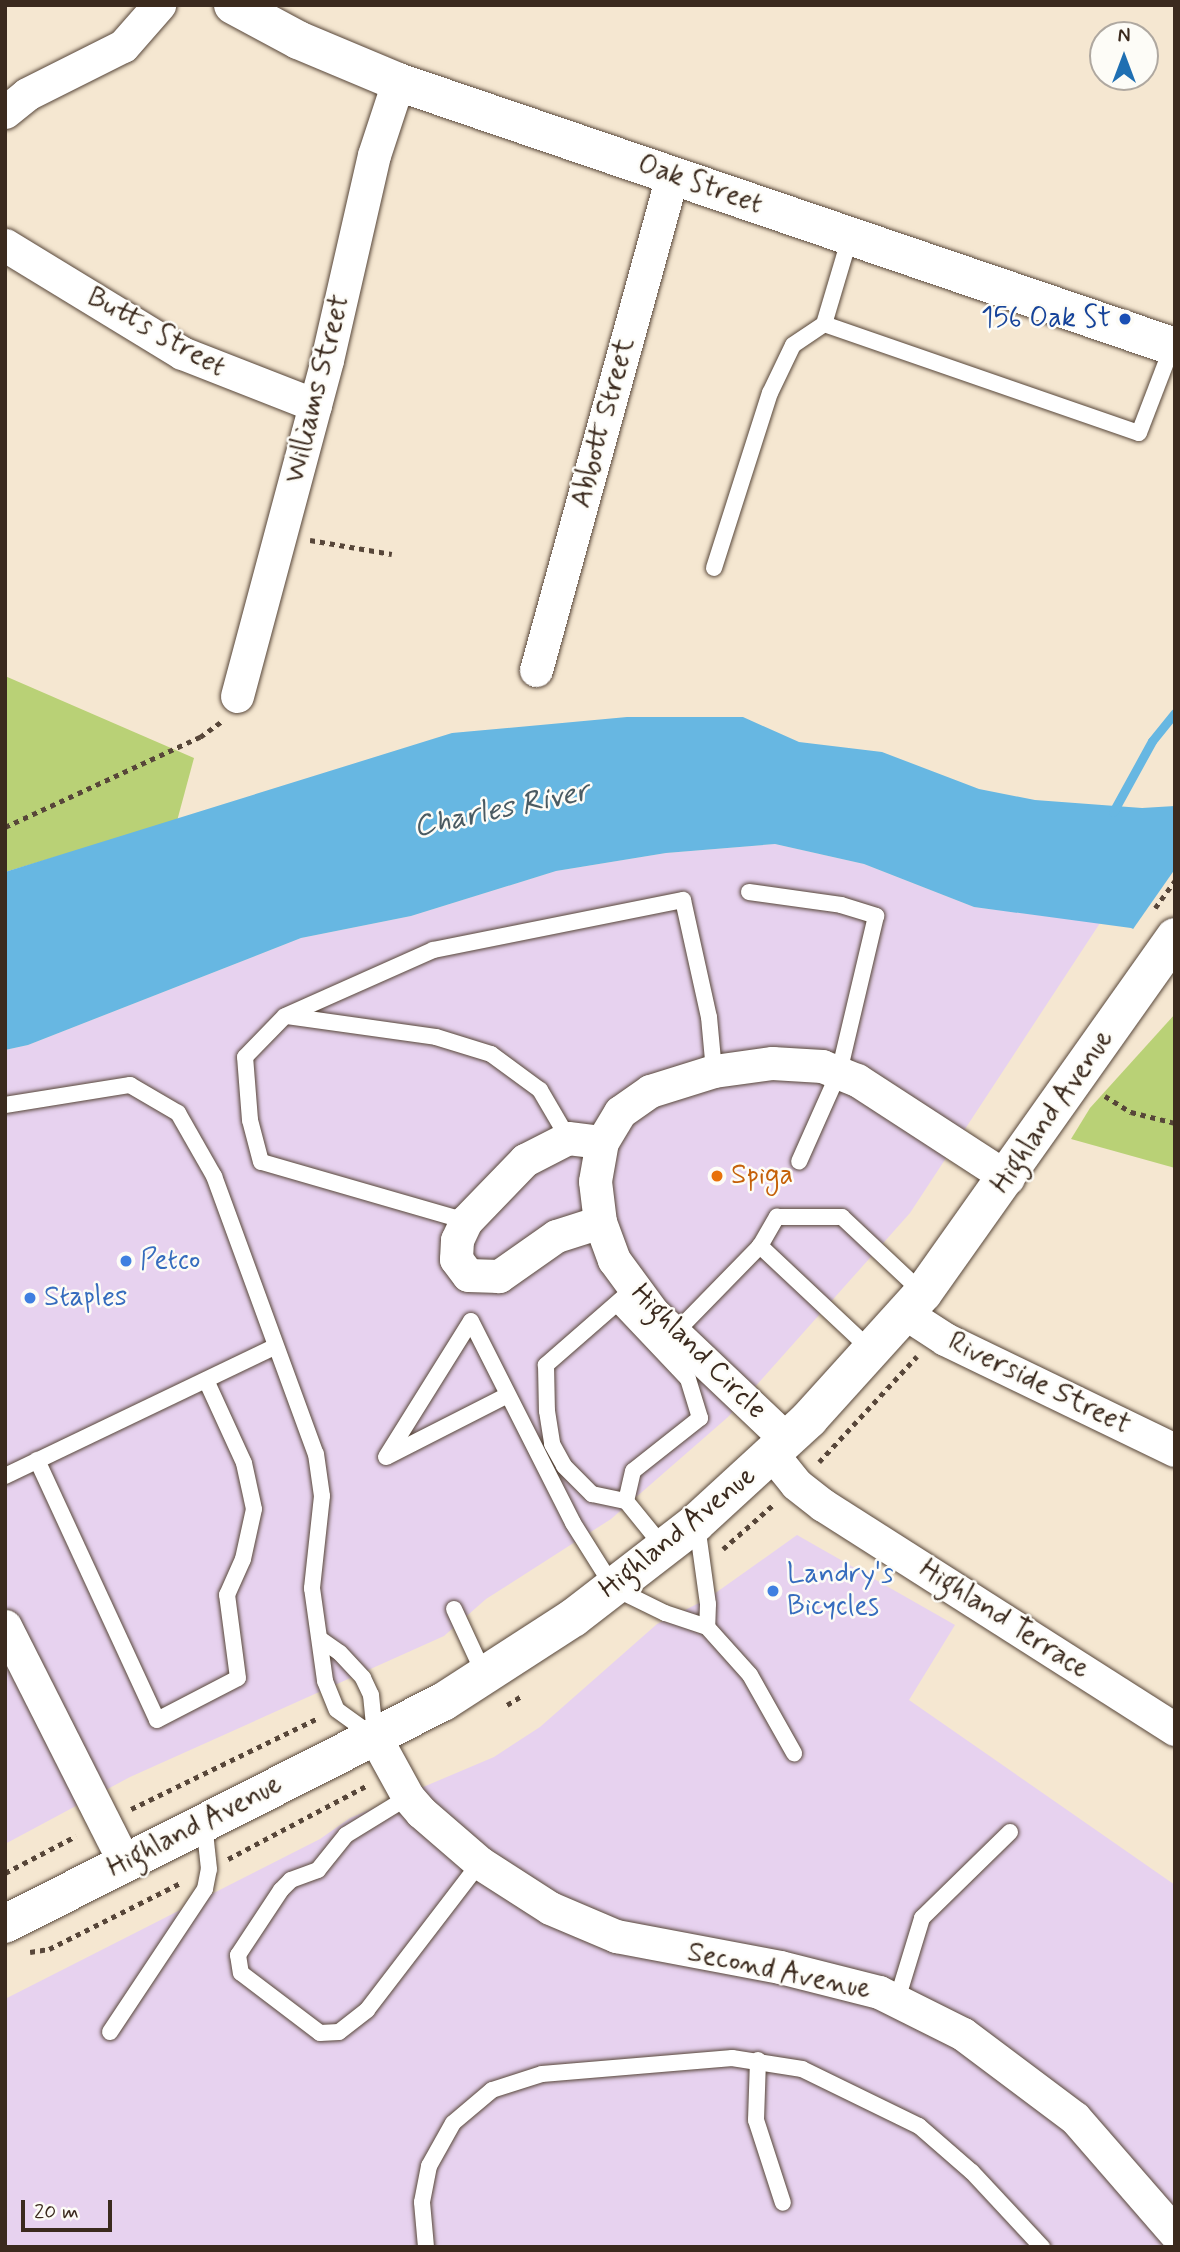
<!DOCTYPE html>
<style>
body{margin:0}
#map{position:relative;width:1180px;height:2252px;overflow:hidden;background:#f5e7d1;font-family:Mynerve,sans-serif}
div>[style]{position:absolute}
.built>*{inset:0;background:#e7d2ef}
.green>*{inset:0;background:#b9d176}
.water>*{inset:0;background:#67b7e2}
.pier>*{inset:0;background:#f5e7d1}
.stream>*{height:9px;margin:-4.5px;padding:0 4.5px;transform-origin:4.5px;border-radius:4.5px;background:#67b7e2}
.path>*{height:4.5px;margin-top:-2.25px;transform-origin:0;background:repeating-linear-gradient(90deg,#574639 0 5px,transparent 0 10px)}
.roads{filter:drop-shadow(0 0 2px #574639) drop-shadow(0 0 2px #574639)}
.service>*{height:16px;margin:-8px;padding:0 8px;transform-origin:8px;border-radius:8px;background:#fff}
.minor>*{height:33px;margin:-16.5px;padding:0 16.5px;transform-origin:16.5px;border-radius:16.5px;background:#fff}
.tertiary>*{height:38px;margin:-19px;padding:0 19px;transform-origin:19px;border-radius:19px;background:#fff}
.secondary>*{height:38px;margin:-19px;padding:0 19px;transform-origin:19px;border-radius:19px;background:#fff}
.dots>*{width:19px;height:19px;translate:-50% -50%;box-sizing:border-box;border:4px solid #fdfcf7;border-radius:50%}
span{translate:-50% -50%;white-space:nowrap;text-align:center;line-height:1.15;-webkit-text-stroke:5px #fdfcf7;paint-order:stroke}
.street-label{font-size:28px;color:#3b2a1e}
.transit-label{font-size:28px;color:#164399}
.right{translate:-100% -50%;text-align:right}
.food-label{font-size:28px;color:#c56008}
.left{translate:0 -50%;text-align:left}
.shop-label{font-size:28px;color:#366cbe}
.water-label{font-size:30px;color:#4a5b63;font-style:italic}
.frame{position:absolute;inset:0;border:7px solid #3b2a1e;pointer-events:none}
.north{position:absolute;left:1089px;top:21px;width:70px;height:70px;box-sizing:border-box;background:#fdfcf7;border:2px solid #afa8a0;border-radius:50%;rotate:0deg;font-size:19px;font-weight:700;line-height:28px;text-align:center;color:#3b2a1e}
.north::after{content:'';display:block;margin:auto;width:24px;height:32px;background:#1f6fb2;clip-path:polygon(50% 0,100% 100%,50% 72%,0 100%)}
.scale{position:absolute;left:21px;top:2200px;width:91px;height:32px;box-sizing:border-box;border:4px solid #3b2a1e;border-top:0;padding-left:9px;font-size:21px;line-height:24px;white-space:nowrap;color:#3b2a1e;-webkit-text-stroke:5px #fdfcf7;paint-order:stroke}
</style>
<div id="map">
<div class="built">
<i style="clip-path:polygon(775px 844px,864px 864px,974px 907px,1100px 923px,910px 1213px,728px 1417px,611px 1519px,486px 1599px,444px 1636px,130px 1777px,5px 1844px,5px 1050px,28px 1045px,301px 938px,411px 916px,556px 871px,666px 853px)"></i>
<i style="clip-path:polygon(797px 1535px,955px 1625px,909px 1700px,1175px 1885px,1175px 2247px,5px 2247px,5px 1999px,320px 1839px,350px 1818px,494px 1757px,540px 1727px,657px 1624px,707px 1599px)"></i>
</div>
<div class="green">
<i style="clip-path:polygon(5px 676px,194px 758px,177px 821px,5px 872px)"></i>
<i style="clip-path:polygon(1175px 1014px,1175px 1168px,1071px 1139px,1090px 1108px)"></i>
</div>
<div class="water">
<i style="clip-path:polygon(627px 717px,743px 717px,799px 742px,882px 752px,979px 789px,1035px 800px,1142px 808px,1175px 806px,1175px 948px,1131px 928px,974px 907px,864px 864px,775px 844px,666px 853px,556px 871px,411px 916px,301px 938px,28px 1045px,5px 1050px,5px 872px,452px 733px)"></i>
</div>
<div class="pier">
<i style="clip-path:polygon(1175px 869px,1175px 951px,1131px 932px)"></i>
</div>
<div class="stream">
<i style="left:1113px;top:812px;width:81px;rotate:-61.2deg"></i>
<i style="left:1152px;top:741px;width:36px;rotate:-51deg"></i>
</div>
<div class="path">
<i style="left:310px;top:540px;width:83px;rotate:9.7deg"></i>
<i style="left:5px;top:827px;width:215px;rotate:-24.8deg"></i>
<i style="left:200px;top:737px;width:26px;rotate:-36deg"></i>
<i style="left:1155px;top:908px;width:34px;rotate:-54deg"></i>
<i style="left:1105px;top:1096px;width:31px;rotate:32deg"></i>
<i style="left:1131px;top:1112px;width:45px;rotate:14deg"></i>
<i style="left:819px;top:1462px;width:144px;rotate:-47.2deg"></i>
<i style="left:723px;top:1549px;width:68px;rotate:-41.4deg"></i>
<i style="left:507px;top:1705px;width:19px;rotate:-32deg"></i>
<i style="left:131px;top:1809px;width:208px;rotate:-25.9deg"></i>
<i style="left:228px;top:1859px;width:156px;rotate:-27.9deg"></i>
<i style="left:5px;top:1873px;width:80px;rotate:-27.5deg"></i>
<i style="left:30px;top:1952px;width:19px;rotate:-9deg"></i>
<i style="left:49px;top:1949px;width:147px;rotate:-26.7deg"></i>
</div>
<div class="roads">
<div class="service">
<i style="left:850px;top:237px;width:91px;rotate:106.6deg"></i>
<i style="left:824px;top:324px;width:333px;rotate:19.1deg"></i>
<i style="left:1139px;top:433px;width:92px;rotate:-69deg"></i>
<i style="left:714px;top:568px;width:184px;rotate:-72.3deg"></i>
<i style="left:770px;top:393px;width:53px;rotate:-64.4deg"></i>
<i style="left:793px;top:345px;width:37px;rotate:-34deg"></i>
<i style="left:749px;top:892px;width:93px;rotate:8deg"></i>
<i style="left:841px;top:905px;width:37px;rotate:17deg"></i>
<i style="left:876px;top:916px;width:160px;rotate:103.3deg"></i>
<i style="left:839px;top:1072px;width:98px;rotate:114deg"></i>
<i style="left:287px;top:1016px;width:150px;rotate:8deg"></i>
<i style="left:436px;top:1037px;width:58px;rotate:17.2deg"></i>
<i style="left:491px;top:1054px;width:61px;rotate:36.3deg"></i>
<i style="left:540px;top:1090px;width:56px;rotate:59.7deg"></i>
<i style="left:5px;top:1105px;width:127px;rotate:-9.1deg"></i>
<i style="left:130px;top:1085px;width:56px;rotate:30.3deg"></i>
<i style="left:178px;top:1113px;width:73px;rotate:60.3deg"></i>
<i style="left:214px;top:1176px;width:296px;rotate:69.9deg"></i>
<i style="left:316px;top:1454px;width:42px;rotate:81.9deg"></i>
<i style="left:322px;top:1496px;width:93px;rotate:96.2deg"></i>
<i style="left:312px;top:1588px;width:94px;rotate:82deg"></i>
<i style="left:325px;top:1681px;width:31px;rotate:68deg"></i>
<i style="left:337px;top:1710px;width:44px;rotate:35.8deg"></i>
<i style="left:466px;top:1221px;width:213px;rotate:-163.9deg"></i>
<i style="left:261px;top:1162px;width:43px;rotate:-104.7deg"></i>
<i style="left:250px;top:1120px;width:63px;rotate:-94.5deg"></i>
<i style="left:245px;top:1057px;width:57px;rotate:-45.7deg"></i>
<i style="left:285px;top:1016px;width:162px;rotate:-24deg"></i>
<i style="left:433px;top:950px;width:255px;rotate:-11.3deg"></i>
<i style="left:683px;top:900px;width:120px;rotate:77.5deg"></i>
<i style="left:709px;top:1017px;width:54px;rotate:84.7deg"></i>
<i style="left:633px;top:1289px;width:116px;rotate:138.9deg"></i>
<i style="left:546px;top:1365px;width:46px;rotate:88.8deg"></i>
<i style="left:547px;top:1411px;width:33px;rotate:81deg"></i>
<i style="left:552px;top:1444px;width:25px;rotate:61deg"></i>
<i style="left:564px;top:1466px;width:40px;rotate:45deg"></i>
<i style="left:592px;top:1494px;width:35px;rotate:12deg"></i>
<i style="left:626px;top:1501px;width:62px;rotate:50.9deg"></i>
<i style="left:617px;top:1304px;width:103px;rotate:46.6deg"></i>
<i style="left:688px;top:1379px;width:41px;rotate:72.9deg"></i>
<i style="left:700px;top:1418px;width:85px;rotate:141.7deg"></i>
<i style="left:633px;top:1471px;width:31px;rotate:103deg"></i>
<i style="left:674px;top:1334px;width:123px;rotate:-45.7deg"></i>
<i style="left:872px;top:1351px;width:154px;rotate:-136.8deg"></i>
<i style="left:760px;top:1246px;width:34px;rotate:-60deg"></i>
<i style="left:777px;top:1217px;width:65px"></i>
<i style="left:842px;top:1217px;width:111px;rotate:43.2deg"></i>
<i style="left:388px;top:1456px;width:132px;rotate:-27deg"></i>
<i style="left:386px;top:1457px;width:160px;rotate:-58deg"></i>
<i style="left:471px;top:1321px;width:226px;rotate:63.2deg"></i>
<i style="left:573px;top:1523px;width:77px;rotate:57.8deg"></i>
<i style="left:614px;top:1588px;width:57px;rotate:26.1deg"></i>
<i style="left:665px;top:1613px;width:44px;rotate:18.4deg"></i>
<i style="left:707px;top:1627px;width:64px;rotate:48.1deg"></i>
<i style="left:750px;top:1675px;width:90px;rotate:60.6deg"></i>
<i style="left:37px;top:1460px;width:286px;rotate:65.2deg"></i>
<i style="left:157px;top:1720px;width:91px;rotate:-27.4deg"></i>
<i style="left:238px;top:1678px;width:84px;rotate:-97.5deg"></i>
<i style="left:227px;top:1595px;width:39px;rotate:-66deg"></i>
<i style="left:243px;top:1559px;width:51px;rotate:-77.6deg"></i>
<i style="left:254px;top:1509px;width:47px;rotate:-102.3deg"></i>
<i style="left:244px;top:1463px;width:91px;rotate:-114.6deg"></i>
<i style="left:5px;top:1476px;width:298px;rotate:-25.6deg"></i>
<i style="left:697px;top:1525px;width:80px;rotate:82.1deg"></i>
<i style="left:708px;top:1604px;width:23px;rotate:92deg"></i>
<i style="left:454px;top:1609px;width:74px;rotate:65.2deg"></i>
<i style="left:320px;top:1639px;width:24px;rotate:35deg"></i>
<i style="left:340px;top:1653px;width:34px;rotate:47deg"></i>
<i style="left:363px;top:1678px;width:19px;rotate:65deg"></i>
<i style="left:371px;top:1695px;width:40px;rotate:84.3deg"></i>
<i style="left:408px;top:1797px;width:73px;rotate:148.5deg"></i>
<i style="left:346px;top:1835px;width:45px;rotate:128.7deg"></i>
<i style="left:318px;top:1870px;width:29px;rotate:160deg"></i>
<i style="left:291px;top:1880px;width:14px;rotate:135deg"></i>
<i style="left:281px;top:1890px;width:78px;rotate:123.5deg"></i>
<i style="left:238px;top:1955px;width:18px;rotate:81deg"></i>
<i style="left:241px;top:1973px;width:99px;rotate:37.2deg"></i>
<i style="left:320px;top:2033px;width:19px;rotate:-3deg"></i>
<i style="left:339px;top:2032px;width:36px;rotate:-38deg"></i>
<i style="left:367px;top:2010px;width:185px;rotate:-52.5deg"></i>
<i style="left:897px;top:2000px;width:86px;rotate:-73deg"></i>
<i style="left:922px;top:1918px;width:123px;rotate:-44.3deg"></i>
<i style="left:110px;top:2032px;width:172px;rotate:-56.4deg"></i>
<i style="left:205px;top:1889px;width:20px;rotate:-79deg"></i>
<i style="left:209px;top:1869px;width:46px;rotate:-96.2deg"></i>
<i style="left:758px;top:2060px;width:60px;rotate:91.9deg"></i>
<i style="left:756px;top:2120px;width:87px;rotate:72deg"></i>
<i style="left:426px;top:2247px;width:45px;rotate:-95.1deg"></i>
<i style="left:422px;top:2202px;width:37px;rotate:-79deg"></i>
<i style="left:429px;top:2166px;width:49px;rotate:-60.8deg"></i>
<i style="left:453px;top:2123px;width:51px;rotate:-40.2deg"></i>
<i style="left:492px;top:2090px;width:52px;rotate:-17.7deg"></i>
<i style="left:542px;top:2074px;width:191px;rotate:-4.8deg"></i>
<i style="left:732px;top:2058px;width:71px;rotate:8.9deg"></i>
<i style="left:802px;top:2069px;width:130px;rotate:26deg"></i>
<i style="left:919px;top:2126px;width:70px;rotate:41deg"></i>
<i style="left:972px;top:2172px;width:103px;rotate:47deg"></i>
</div>
<div class="minor">
<i style="left:5px;top:112px;width:28px;rotate:-39deg"></i>
<i style="left:27px;top:94px;width:107px;rotate:-26.6deg"></i>
<i style="left:123px;top:46px;width:55px;rotate:-48.7deg"></i>
<i style="left:5px;top:245px;width:207px;rotate:31.4deg"></i>
<i style="left:182px;top:353px;width:143px;rotate:21.4deg"></i>
<i style="left:536px;top:670px;width:512px;rotate:-74.61deg"></i>
<i style="left:237px;top:696px;width:348px;rotate:-75deg"></i>
<i style="left:327px;top:360px;width:210px;rotate:-77.1deg"></i>
<i style="left:374px;top:155px;width:77px;rotate:-71.8deg"></i>
<i style="left:600px;top:1222px;width:46px;rotate:162.3deg"></i>
<i style="left:556px;top:1236px;width:70px;rotate:144.9deg"></i>
<i style="left:499px;top:1276px;width:31px;rotate:-178deg"></i>
<i style="left:468px;top:1275px;width:20px;rotate:-127deg"></i>
<i style="left:456px;top:1259px;width:19px;rotate:-87deg"></i>
<i style="left:457px;top:1240px;width:21px;rotate:-65deg"></i>
<i style="left:466px;top:1221px;width:85px;rotate:-46deg"></i>
<i style="left:525px;top:1160px;width:48px;rotate:-27.1deg"></i>
<i style="left:568px;top:1138px;width:34px;rotate:7deg"></i>
<i style="left:905px;top:1313px;width:48px;rotate:33deg"></i>
<i style="left:945px;top:1339px;width:255px;rotate:25.8deg"></i>
<i style="left:787px;top:1440px;width:185px;rotate:-136.5deg"></i>
<i style="left:653px;top:1313px;width:66px;rotate:-126.3deg"></i>
<i style="left:614px;top:1260px;width:40px;rotate:-110.2deg"></i>
<i style="left:600px;top:1222px;width:41px;rotate:-97deg"></i>
<i style="left:595px;top:1181px;width:40px;rotate:-80deg"></i>
<i style="left:602px;top:1142px;width:35px;rotate:-59deg"></i>
<i style="left:620px;top:1112px;width:37px;rotate:-35deg"></i>
<i style="left:650px;top:1091px;width:67px;rotate:-17.4deg"></i>
<i style="left:714px;top:1071px;width:59px;rotate:-7.9deg"></i>
<i style="left:772px;top:1063px;width:50px;rotate:3.4deg"></i>
<i style="left:822px;top:1066px;width:38px;rotate:22deg"></i>
<i style="left:857px;top:1080px;width:180px;rotate:33deg"></i>
<i style="left:772px;top:1454px;width:38px;rotate:51deg"></i>
<i style="left:796px;top:1484px;width:34px;rotate:38deg"></i>
<i style="left:823px;top:1505px;width:417px;rotate:32.5deg"></i>
<i style="left:5px;top:1626px;width:264px;rotate:63.2deg"></i>
<i style="left:375px;top:1737px;width:68px;rotate:61.2deg"></i>
<i style="left:408px;top:1797px;width:20px;rotate:49deg"></i>
<i style="left:421px;top:1812px;width:78px;rotate:40.8deg"></i>
<i style="left:480px;top:1863px;width:83px;rotate:32.7deg"></i>
<i style="left:550px;top:1908px;width:72px;rotate:23deg"></i>
<i style="left:616px;top:1936px;width:167px;rotate:10.7deg"></i>
<i style="left:780px;top:1967px;width:102px;rotate:14.2deg"></i>
<i style="left:879px;top:1992px;width:94px;rotate:26.6deg"></i>
<i style="left:963px;top:2034px;width:140px;rotate:36.9deg"></i>
<i style="left:1075px;top:2118px;width:152px;rotate:49deg"></i>
</div>
<div class="tertiary">
<i style="left:233px;top:5px;width:74px;rotate:28.3deg"></i>
<i style="left:298px;top:40px;width:108px;rotate:22.8deg"></i>
<i style="left:398px;top:82px;width:821px;rotate:18.83deg"></i>
</div>
<div class="secondary">
<i style="left:5px;top:1924px;width:491px;rotate:-26.9deg"></i>
<i style="left:443px;top:1702px;width:155px;rotate:-32.9deg"></i>
<i style="left:573px;top:1618px;width:155px;rotate:-37.7deg"></i>
<i style="left:696px;top:1523px;width:154px;rotate:-42.6deg"></i>
<i style="left:809px;top:1419px;width:170px;rotate:-47.9deg"></i>
<i style="left:923px;top:1293px;width:436px;rotate:-54.7deg"></i>
</div>
</div>
<div class="dots">
<i style="left:1125px;top:319px;background:#1a4fb4"></i>
<i style="left:717px;top:1176px;background:#e8710a"></i>
<i style="left:126px;top:1261px;background:#3f7fe0"></i>
<i style="left:30px;top:1298px;background:#3f7fe0"></i>
<i style="left:773px;top:1591px;background:#3f7fe0"></i>
</div>
<div class="street-label">
<span style="left:700px;top:185px;rotate:19deg">Oak Street</span>
<span style="left:156px;top:333px;rotate:29deg">Butts Street</span>
<span style="left:318px;top:389px;rotate:-76deg">Williams Street</span>
<span style="left:604px;top:423px;rotate:-75deg">Abbott Street</span>
<span style="left:1053px;top:1112px;rotate:-55deg">Highland Avenue</span>
<span style="left:698px;top:1352px;rotate:45deg">Highland Circle</span>
<span style="left:1039px;top:1384px;rotate:26deg">Riverside Street</span>
<span style="left:678px;top:1533px;rotate:-39deg">Highland Avenue</span>
<span style="left:1004px;top:1620px;rotate:33deg">Highland Terrace</span>
<span style="left:195px;top:1827px;rotate:-27deg">Highland Avenue</span>
<span style="left:779px;top:1972px;rotate:12deg">Second Avenue</span>
</div>
<div class="transit-label">
<span class="right" style="left:1111px;top:319px">156 Oak St</span>
</div>
<div class="food-label">
<span class="left" style="left:731px;top:1176px">Spiga</span>
</div>
<div class="shop-label">
<span class="left" style="left:140px;top:1261px">Petco</span>
<span class="left" style="left:44px;top:1298px">Staples</span>
<span class="left" style="left:787px;top:1591px">Landry's<br>Bicycles</span>
</div>
<div class="water-label">
<span style="left:501px;top:810px;rotate:-12deg">Charles River</span>
</div>
<div class="frame"></div>
<div class="north">N</div>
<div class="scale">20 m</div>
</div>
